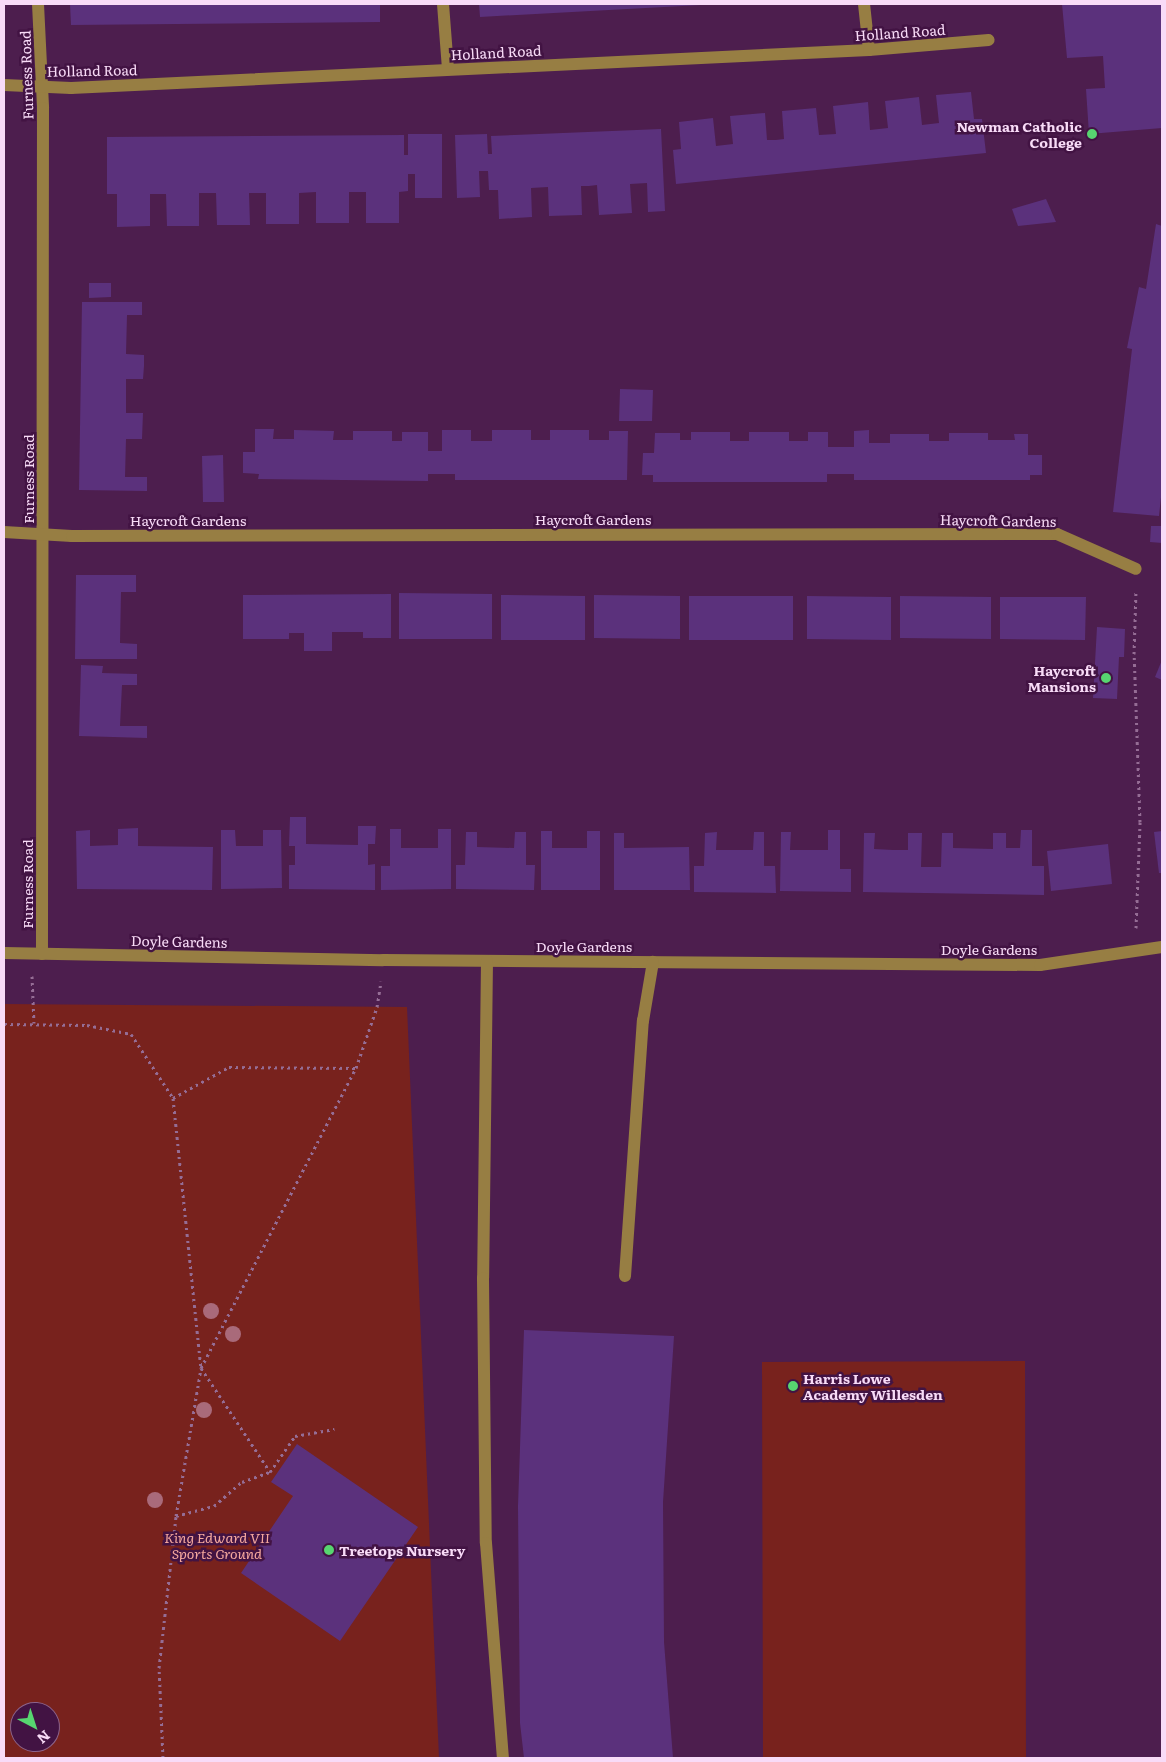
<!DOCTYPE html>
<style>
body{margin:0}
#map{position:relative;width:1166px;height:1762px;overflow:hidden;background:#4d1e4e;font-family:Literata,serif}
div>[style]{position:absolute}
.green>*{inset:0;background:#78221d}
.building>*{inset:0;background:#5b317c}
.path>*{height:3px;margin-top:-1.5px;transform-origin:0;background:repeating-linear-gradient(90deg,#956d95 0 2.5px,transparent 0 6.5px)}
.minor>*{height:12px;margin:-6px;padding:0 6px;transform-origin:6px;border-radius:6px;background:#977e43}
.trees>*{width:16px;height:16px;margin:-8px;border-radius:50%;background:#a96a7a}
.dots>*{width:14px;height:14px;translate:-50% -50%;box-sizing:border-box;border:2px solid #421343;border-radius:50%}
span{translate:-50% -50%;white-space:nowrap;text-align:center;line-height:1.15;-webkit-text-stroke:5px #421343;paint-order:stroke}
.street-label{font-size:14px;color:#f8dbf7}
.poi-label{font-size:14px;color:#f8dbf7;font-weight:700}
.right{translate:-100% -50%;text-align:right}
.left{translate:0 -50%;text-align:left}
.park-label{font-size:14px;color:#f5a89e;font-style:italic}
.frame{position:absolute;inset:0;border:5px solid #f8dbf7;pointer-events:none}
.north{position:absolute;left:10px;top:1702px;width:50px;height:50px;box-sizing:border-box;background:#421343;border:1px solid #8b638b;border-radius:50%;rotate:140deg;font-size:14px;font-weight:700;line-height:20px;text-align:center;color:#f8dbf7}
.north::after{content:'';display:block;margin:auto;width:18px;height:22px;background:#57d570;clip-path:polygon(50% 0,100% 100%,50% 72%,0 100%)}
</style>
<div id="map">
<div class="green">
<i style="clip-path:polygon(evenodd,4px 1004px,407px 1007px,439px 1758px,4px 1758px,4px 1004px,20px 1712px,50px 1712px,50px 1742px,20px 1742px,20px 1712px)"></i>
<i style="clip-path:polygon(1025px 1361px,1026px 1758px,763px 1758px,762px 1362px)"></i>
</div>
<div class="building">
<i style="clip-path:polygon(70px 4px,380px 4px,380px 22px,71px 25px)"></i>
<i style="clip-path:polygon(479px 4px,701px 4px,701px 5px,480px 17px)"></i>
<i style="clip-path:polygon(1062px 4px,1162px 4px,1162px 128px,1089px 134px,1086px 89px,1105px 88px,1103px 56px,1067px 58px)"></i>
<i style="clip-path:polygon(971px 92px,974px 119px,982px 119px,986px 153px,676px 184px,673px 150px,681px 149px,679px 122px,713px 118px,716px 146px,733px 144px,730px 116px,765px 113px,767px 140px,776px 140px,784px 139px,782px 111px,816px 108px,819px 135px,836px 134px,833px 106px,868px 102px,870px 130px,888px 128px,885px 101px,919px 97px,922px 125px,939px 123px,936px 95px)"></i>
<i style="clip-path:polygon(661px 129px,665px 211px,648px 212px,647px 183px,630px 184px,632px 213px,599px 215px,597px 185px,589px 186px,581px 186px,582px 215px,549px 216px,548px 187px,531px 188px,532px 217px,499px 219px,498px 190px,489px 190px,488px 171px,479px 171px,480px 197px,457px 198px,455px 135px,487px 134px,488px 154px,492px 154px,491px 136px)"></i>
<i style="clip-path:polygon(408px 134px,442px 134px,442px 198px,415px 198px,415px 174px,408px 174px,408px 191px,399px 192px,399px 223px,366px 223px,366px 192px,349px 192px,349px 223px,316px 223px,316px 192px,299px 193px,299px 224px,266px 224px,266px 193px,249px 193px,250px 225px,217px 225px,216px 193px,199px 193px,199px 226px,167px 226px,166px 194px,150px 194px,150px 226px,117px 227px,117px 194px,107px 194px,107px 137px,404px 135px,404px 155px,408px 155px)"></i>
<i style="clip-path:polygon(1046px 199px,1056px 222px,1018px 226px,1012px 209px)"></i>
<i style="clip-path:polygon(1156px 224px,1162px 226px,1162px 488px,1159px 516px,1113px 512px,1132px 349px,1127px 348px,1139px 287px,1146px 289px)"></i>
<i style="clip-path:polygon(89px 283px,111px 283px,111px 297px,89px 298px)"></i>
<i style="clip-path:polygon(82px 302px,142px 302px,142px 315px,127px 315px,126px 354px,144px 355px,144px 366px,143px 379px,126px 379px,126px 413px,143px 413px,142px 439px,126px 439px,125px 477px,147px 477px,147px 491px,79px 490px)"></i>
<i style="clip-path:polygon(620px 389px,653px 390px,652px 421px,619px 421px)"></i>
<i style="clip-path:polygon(255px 429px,274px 429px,273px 439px,294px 439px,294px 430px,334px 431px,333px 440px,353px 440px,353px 431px,392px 431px,392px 441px,402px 441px,402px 432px,428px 432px,428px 451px,442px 451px,442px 430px,471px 430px,471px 441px,492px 441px,492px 430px,531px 430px,531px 440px,550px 440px,550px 430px,589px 430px,589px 440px,609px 440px,609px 431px,628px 431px,627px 480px,455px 480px,455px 474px,428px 474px,428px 481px,258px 479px,259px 474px,243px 473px,243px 452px,255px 452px)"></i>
<i style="clip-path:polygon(869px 430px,869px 443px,890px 443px,890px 434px,929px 434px,929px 441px,949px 441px,949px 433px,988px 433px,988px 440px,1015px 440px,1014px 434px,1028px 434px,1028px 455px,1042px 455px,1042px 475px,1030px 475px,1030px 480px,854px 480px,854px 474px,827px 474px,827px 482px,653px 482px,653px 475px,642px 475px,643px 453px,654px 453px,655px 433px,680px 433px,680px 440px,691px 440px,691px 432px,730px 432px,730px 441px,749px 441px,749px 432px,789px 432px,789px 441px,808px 441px,808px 432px,828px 432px,828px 447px,854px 447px,854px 431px)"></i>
<i style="clip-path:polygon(223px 455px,224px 502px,203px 502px,202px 456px)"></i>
<i style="clip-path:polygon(1151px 526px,1162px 526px,1162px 543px,1150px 542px)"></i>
<i style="clip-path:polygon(76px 575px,136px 575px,136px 592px,121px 592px,120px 643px,137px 644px,137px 659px,75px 659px)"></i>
<i style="clip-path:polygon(399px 593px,492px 594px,492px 639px,399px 639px)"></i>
<i style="clip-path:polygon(391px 594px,391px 638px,363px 638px,363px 632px,332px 632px,332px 651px,304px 651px,304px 633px,289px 633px,289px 639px,243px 639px,243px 595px)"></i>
<i style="clip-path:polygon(501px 595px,585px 596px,585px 640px,501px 640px)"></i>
<i style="clip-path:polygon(594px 595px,680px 596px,680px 639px,594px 638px)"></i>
<i style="clip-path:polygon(689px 596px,793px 596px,793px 640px,689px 640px)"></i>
<i style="clip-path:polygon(807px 596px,891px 597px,891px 640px,807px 639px)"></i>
<i style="clip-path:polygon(900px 596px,991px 597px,991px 639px,900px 638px)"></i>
<i style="clip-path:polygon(1000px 597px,1086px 597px,1085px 640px,1000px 639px)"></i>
<i style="clip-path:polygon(1097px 627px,1125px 629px,1124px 657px,1119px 657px,1117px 699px,1093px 698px)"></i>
<i style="clip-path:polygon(1162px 660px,1162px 680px,1155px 677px)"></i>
<i style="clip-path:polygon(81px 665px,103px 666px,102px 673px,137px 674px,137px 685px,122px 685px,120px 726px,147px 726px,147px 738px,79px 736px)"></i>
<i style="clip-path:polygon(290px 817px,306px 817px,306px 844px,358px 845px,358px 826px,376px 826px,375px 844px,368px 844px,368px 865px,375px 864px,375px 890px,289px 889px,289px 865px,295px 865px,295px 846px,289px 846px)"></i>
<i style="clip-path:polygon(138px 828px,138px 846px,213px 847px,212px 890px,77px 889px,76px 831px,90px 830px,90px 846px,118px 845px,118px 829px)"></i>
<i style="clip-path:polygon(390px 829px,401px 829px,401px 848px,438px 848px,438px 829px,451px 829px,451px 889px,381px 890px,381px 866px,390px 866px)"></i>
<i style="clip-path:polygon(221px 830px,235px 830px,236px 846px,263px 846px,263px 830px,281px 830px,282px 888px,221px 889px)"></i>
<i style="clip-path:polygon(828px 830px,840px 830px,840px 869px,851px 869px,851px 892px,780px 891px,781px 832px,791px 832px,790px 850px,828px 850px)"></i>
<i style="clip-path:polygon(1021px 830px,1032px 830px,1032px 866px,1044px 866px,1044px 895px,863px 892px,864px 833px,875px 833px,874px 849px,893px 850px,908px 850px,908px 833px,922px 833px,921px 867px,941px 867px,942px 833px,953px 833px,953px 848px,993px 849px,993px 833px,1006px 833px,1006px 848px,1020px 848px)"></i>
<i style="clip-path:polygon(541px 831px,552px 831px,552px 848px,587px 848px,587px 831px,600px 831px,600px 890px,541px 890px)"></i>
<i style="clip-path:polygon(1162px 831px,1162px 873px,1159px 873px,1154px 832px)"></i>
<i style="clip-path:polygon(466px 832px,477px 832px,477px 847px,514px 848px,515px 832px,526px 832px,526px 865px,535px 865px,534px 890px,456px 889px,456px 865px,465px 865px)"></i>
<i style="clip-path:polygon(717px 832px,716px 850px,753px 850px,754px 832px,764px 832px,764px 866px,775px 866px,776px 893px,694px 892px,694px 866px,704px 866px,705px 833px)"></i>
<i style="clip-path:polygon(614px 833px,624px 833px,624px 848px,689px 847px,690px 890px,614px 890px)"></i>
<i style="clip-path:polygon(1108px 844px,1112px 884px,1051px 891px,1047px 851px)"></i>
<i style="clip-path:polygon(524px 1330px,674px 1336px,663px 1502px,664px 1642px,673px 1758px,524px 1758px,520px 1723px,518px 1506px)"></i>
<i style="clip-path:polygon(297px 1444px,418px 1527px,340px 1641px,241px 1573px,293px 1496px,271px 1482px)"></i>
</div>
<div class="path">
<i style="left:1136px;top:928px;width:106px;rotate:-87.8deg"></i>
<i style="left:1140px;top:822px;width:168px;rotate:-92deg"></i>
<i style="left:1134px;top:654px;width:64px;rotate:-88.2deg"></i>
<i style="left:32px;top:976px;width:47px;rotate:87.6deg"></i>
<i style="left:4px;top:1024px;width:83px;rotate:0.7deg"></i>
<i style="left:87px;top:1025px;width:45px;rotate:11.6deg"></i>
<i style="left:131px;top:1034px;width:77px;rotate:56.7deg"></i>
<i style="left:173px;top:1098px;width:271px;rotate:84.1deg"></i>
<i style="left:201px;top:1368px;width:125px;rotate:56.4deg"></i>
<i style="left:270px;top:1472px;width:44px;rotate:-55.2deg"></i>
<i style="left:295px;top:1436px;width:40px;rotate:-10deg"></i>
<i style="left:173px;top:1098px;width:64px;rotate:-29deg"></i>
<i style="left:229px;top:1067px;width:127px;rotate:0.5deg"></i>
<i style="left:176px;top:1516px;width:39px;rotate:-15deg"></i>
<i style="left:214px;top:1506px;width:37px;rotate:-41deg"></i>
<i style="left:242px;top:1482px;width:30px;rotate:-20deg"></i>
<i style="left:163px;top:1758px;width:90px;rotate:-92.5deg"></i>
<i style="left:159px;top:1668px;width:153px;rotate:-83.6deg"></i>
<i style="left:176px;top:1516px;width:150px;rotate:-80.4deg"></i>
<i style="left:201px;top:1368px;width:338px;rotate:-62.7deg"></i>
<i style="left:356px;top:1068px;width:65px;rotate:-71deg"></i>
<i style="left:377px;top:1007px;width:26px;rotate:-81deg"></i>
</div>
<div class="minor">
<i style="left:38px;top:4px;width:104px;rotate:87.2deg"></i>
<i style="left:43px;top:108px;width:846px;rotate:90.07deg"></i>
<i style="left:443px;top:4px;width:65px;rotate:85.6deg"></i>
<i style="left:864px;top:4px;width:46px;rotate:83.8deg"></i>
<i style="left:4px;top:85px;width:67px;rotate:2.6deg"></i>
<i style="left:71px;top:88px;width:799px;rotate:-2.73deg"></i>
<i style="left:869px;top:50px;width:120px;rotate:-4.8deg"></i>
<i style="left:4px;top:532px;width:68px;rotate:3.4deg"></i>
<i style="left:72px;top:536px;width:985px;rotate:-0.12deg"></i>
<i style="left:1057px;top:534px;width:86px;rotate:23.9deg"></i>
<i style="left:4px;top:953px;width:379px;rotate:1.1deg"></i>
<i style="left:383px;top:960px;width:657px;rotate:0.44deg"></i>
<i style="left:1040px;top:965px;width:123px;rotate:-8.4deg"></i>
<i style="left:487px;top:961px;width:317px;rotate:90.7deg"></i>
<i style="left:483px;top:1278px;width:265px;rotate:89.4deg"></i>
<i style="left:486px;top:1543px;width:216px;rotate:85.5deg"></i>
<i style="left:625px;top:1276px;width:256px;rotate:-86deg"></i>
<i style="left:643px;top:1021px;width:60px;rotate:-80.4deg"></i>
</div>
<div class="trees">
<i style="left:211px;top:1311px"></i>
<i style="left:233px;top:1334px"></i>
<i style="left:204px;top:1410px"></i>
<i style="left:155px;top:1500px"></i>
</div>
<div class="dots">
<i style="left:1092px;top:134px;background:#57d570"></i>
<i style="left:1106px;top:678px;background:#57d570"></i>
<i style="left:793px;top:1386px;background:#57d570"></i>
<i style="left:329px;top:1550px;background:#57d570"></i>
</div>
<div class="street-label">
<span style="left:900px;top:32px;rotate:-4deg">Holland Road</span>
<span style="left:496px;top:52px;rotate:-3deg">Holland Road</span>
<span style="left:92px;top:70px;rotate:-1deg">Holland Road</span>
<span style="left:26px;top:75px;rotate:-92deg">Furness Road</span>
<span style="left:28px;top:479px;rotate:-90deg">Furness Road</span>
<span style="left:593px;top:519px">Haycroft Gardens</span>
<span style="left:188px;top:520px">Haycroft Gardens</span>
<span style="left:998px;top:520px;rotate:1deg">Haycroft Gardens</span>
<span style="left:27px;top:884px;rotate:-90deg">Furness Road</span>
<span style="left:179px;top:941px;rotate:1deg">Doyle Gardens</span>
<span style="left:584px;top:946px">Doyle Gardens</span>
<span style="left:989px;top:949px">Doyle Gardens</span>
</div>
<div class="poi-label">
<span class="right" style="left:1082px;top:134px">Newman Catholic<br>College</span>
<span class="right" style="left:1096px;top:678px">Haycroft<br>Mansions</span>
<span class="left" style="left:803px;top:1386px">Harris Lowe<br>Academy Willesden</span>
<span class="left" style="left:339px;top:1550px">Treetops Nursery</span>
</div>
<div class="park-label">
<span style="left:217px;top:1545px">King Edward VII<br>Sports Ground</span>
</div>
<div class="frame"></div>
<div class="north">N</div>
</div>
